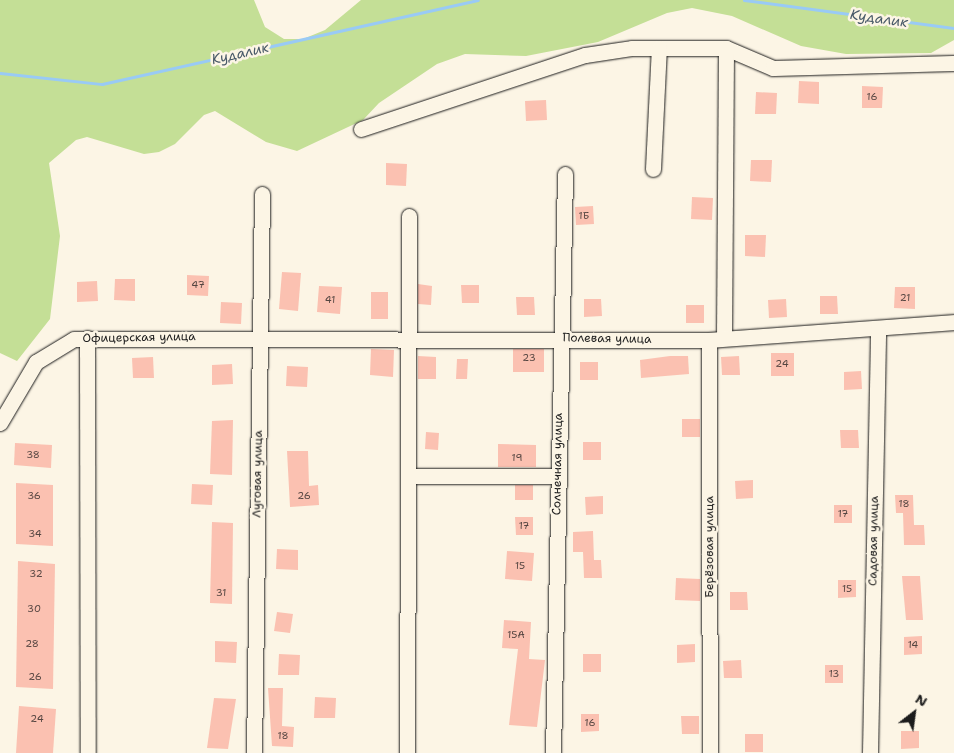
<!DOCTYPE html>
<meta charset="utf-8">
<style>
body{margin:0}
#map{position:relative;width:954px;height:753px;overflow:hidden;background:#fcf5e5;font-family:"Shantell Sans",sans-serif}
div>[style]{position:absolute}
.green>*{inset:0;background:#c4df96}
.stream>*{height:3px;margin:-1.5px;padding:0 1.5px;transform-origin:1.5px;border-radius:1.5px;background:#99caf5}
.building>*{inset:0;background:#fbc1b1}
.roads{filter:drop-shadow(0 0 1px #1c1c1c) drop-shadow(0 0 1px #1c1c1c)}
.minor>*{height:15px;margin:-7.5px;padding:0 7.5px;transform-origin:7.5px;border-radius:7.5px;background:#fcf5e5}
span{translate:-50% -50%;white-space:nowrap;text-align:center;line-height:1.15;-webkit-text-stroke:5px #fcf5e5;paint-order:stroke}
.number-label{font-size:10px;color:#544541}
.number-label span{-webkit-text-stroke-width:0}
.street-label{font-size:12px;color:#1c1c1c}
.water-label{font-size:14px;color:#485968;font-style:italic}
.north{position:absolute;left:889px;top:688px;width:50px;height:50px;-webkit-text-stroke:4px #fcf5e5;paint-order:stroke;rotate:30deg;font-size:14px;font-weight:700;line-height:20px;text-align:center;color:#1c1c1c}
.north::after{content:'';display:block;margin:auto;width:18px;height:22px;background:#1c1c1c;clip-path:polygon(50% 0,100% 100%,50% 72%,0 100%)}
</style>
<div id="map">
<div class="green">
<i style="clip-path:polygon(0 0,254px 0,265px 27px,284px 39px,303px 39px,325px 30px,361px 0,954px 0,954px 40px,931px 53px,846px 54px,801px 46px,732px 16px,692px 8px,667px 13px,598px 42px,526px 56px,465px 54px,437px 64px,379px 103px,363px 120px,297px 151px,266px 142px,215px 111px,204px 115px,175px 144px,159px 152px,144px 154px,87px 137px,76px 140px,49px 163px,60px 236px,50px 319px,17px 361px,0 353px)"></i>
</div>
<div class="stream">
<i style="left:744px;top:0;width:212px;rotate:7.6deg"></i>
<i style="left:0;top:73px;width:103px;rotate:6.2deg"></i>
<i style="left:102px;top:84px;width:385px;rotate:-12.6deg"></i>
</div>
<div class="building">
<i style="clip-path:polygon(799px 81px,819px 82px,819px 104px,798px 103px)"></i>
<i style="clip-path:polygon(862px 86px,883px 87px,882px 108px,862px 108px)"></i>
<i style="clip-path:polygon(756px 92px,777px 93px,776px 114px,755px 114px)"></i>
<i style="clip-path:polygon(546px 100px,547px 120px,526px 121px,525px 101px)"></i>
<i style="clip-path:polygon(751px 160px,772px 160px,771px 182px,750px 181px)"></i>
<i style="clip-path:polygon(386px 163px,407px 164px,406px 186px,386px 185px)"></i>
<i style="clip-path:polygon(692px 197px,713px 198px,712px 220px,691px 219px)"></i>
<i style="clip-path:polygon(593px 206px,594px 224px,576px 225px,575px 207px)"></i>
<i style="clip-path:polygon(745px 235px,766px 235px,765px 257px,745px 256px)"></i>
<i style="clip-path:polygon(282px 272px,301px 273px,298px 311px,279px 309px)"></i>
<i style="clip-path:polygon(187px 275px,209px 276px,208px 296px,187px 295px)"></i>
<i style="clip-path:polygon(115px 279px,135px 279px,135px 301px,114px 300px)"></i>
<i style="clip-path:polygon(97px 281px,98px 301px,77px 302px,77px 282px)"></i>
<i style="clip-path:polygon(418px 284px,432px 286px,431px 305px,418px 304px)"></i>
<i style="clip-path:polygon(461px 285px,479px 285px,479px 303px,462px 303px)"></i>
<i style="clip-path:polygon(319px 286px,342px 287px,340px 314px,317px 312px)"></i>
<i style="clip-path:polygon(895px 287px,915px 287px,915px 309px,894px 308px)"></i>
<i style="clip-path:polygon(371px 292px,388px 292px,388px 319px,371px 319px)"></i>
<i style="clip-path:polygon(820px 296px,837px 296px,838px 314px,820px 314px)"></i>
<i style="clip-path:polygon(516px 297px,534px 297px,535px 315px,517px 315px)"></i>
<i style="clip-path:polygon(584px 299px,601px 299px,602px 316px,584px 317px)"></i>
<i style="clip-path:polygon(786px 299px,787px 317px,769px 318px,768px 300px)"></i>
<i style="clip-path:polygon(221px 302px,242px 303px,241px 324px,220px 323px)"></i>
<i style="clip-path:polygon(686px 305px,704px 305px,704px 323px,686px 323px)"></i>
<i style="clip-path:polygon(371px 349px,394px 350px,393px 377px,370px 375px)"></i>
<i style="clip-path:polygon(513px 349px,544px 349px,544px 372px,513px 372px)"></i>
<i style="clip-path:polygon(771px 353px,794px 353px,794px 376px,771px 376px)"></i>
<i style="clip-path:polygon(418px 356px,436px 357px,436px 379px,418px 379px)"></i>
<i style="clip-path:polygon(670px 356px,688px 356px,689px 374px,641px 378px,640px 360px)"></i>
<i style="clip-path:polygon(739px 356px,740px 375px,722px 375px,721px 357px)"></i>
<i style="clip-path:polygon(153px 357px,154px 378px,133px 378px,132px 358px)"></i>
<i style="clip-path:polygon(457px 359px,468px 359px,467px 379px,456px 379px)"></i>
<i style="clip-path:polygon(580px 362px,598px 362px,598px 380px,580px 380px)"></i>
<i style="clip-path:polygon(232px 364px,233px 384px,212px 385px,212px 365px)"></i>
<i style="clip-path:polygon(287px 366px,308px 367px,307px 387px,286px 386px)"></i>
<i style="clip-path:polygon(861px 371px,862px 389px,844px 390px,844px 372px)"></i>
<i style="clip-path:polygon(682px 419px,700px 419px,700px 437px,682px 437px)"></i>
<i style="clip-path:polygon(233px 420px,232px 475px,210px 474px,212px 421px)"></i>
<i style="clip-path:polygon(840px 430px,858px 430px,859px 448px,841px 448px)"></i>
<i style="clip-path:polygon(426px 432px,439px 433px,438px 450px,425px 449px)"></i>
<i style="clip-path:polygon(583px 442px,601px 442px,601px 460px,583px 460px)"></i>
<i style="clip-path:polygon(15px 443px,52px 445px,51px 468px,14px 465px)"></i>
<i style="clip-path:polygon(498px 444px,536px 445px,536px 467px,498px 467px)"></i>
<i style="clip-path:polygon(287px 451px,308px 451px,309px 486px,318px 485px,319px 505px,290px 507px)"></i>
<i style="clip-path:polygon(753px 480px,753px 498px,736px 499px,735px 481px)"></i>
<i style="clip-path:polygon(16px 483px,53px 485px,53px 546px,16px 544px)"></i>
<i style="clip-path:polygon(192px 484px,213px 485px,212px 505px,191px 504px)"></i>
<i style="clip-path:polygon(515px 485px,533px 485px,533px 500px,515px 500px)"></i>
<i style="clip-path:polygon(895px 495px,913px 495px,914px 525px,924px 525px,925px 545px,904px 545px,903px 513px,896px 513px)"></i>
<i style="clip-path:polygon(603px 496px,603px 514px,586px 515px,585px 497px)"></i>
<i style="clip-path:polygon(834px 505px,852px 505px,852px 523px,834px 523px)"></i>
<i style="clip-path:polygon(515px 517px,533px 517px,533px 535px,516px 535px)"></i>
<i style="clip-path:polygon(212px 522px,233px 523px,232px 604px,210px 603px)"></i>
<i style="clip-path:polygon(593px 531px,594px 560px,601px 560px,602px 578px,584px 578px,583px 552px,573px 552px,573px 532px)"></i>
<i style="clip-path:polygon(277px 549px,298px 550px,298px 570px,276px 569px)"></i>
<i style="clip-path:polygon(507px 551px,534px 553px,532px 581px,505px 579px)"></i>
<i style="clip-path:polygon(18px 561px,55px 564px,53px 689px,16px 687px)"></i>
<i style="clip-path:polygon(902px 576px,920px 576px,923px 620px,906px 620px)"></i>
<i style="clip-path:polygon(676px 578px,700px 579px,700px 601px,675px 600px)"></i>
<i style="clip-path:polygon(838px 580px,856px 580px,856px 597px,838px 598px)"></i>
<i style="clip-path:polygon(730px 592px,747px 592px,748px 610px,730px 610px)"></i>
<i style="clip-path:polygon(277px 612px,293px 614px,290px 633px,274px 631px)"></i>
<i style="clip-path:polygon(504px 620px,531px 622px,529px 659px,545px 660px,537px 727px,509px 725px,518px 649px,502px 648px)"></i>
<i style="clip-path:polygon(922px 636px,922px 654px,904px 655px,904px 637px)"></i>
<i style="clip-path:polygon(215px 641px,237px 642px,236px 663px,215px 662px)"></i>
<i style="clip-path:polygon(695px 644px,695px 662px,677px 663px,677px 645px)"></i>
<i style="clip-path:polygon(279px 654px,300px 655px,299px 675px,278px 675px)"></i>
<i style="clip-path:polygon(583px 654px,601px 654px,601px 672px,583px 672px)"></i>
<i style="clip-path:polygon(741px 660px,742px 678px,724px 678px,723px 661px)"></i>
<i style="clip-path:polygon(825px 665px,843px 665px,843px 683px,825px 683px)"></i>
<i style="clip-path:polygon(268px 688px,283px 688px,282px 726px,294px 727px,293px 747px,272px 746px)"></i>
<i style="clip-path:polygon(315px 697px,336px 698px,335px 718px,314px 718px)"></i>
<i style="clip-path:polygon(214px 698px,236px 699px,228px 749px,207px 748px)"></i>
<i style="clip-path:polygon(19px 706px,56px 709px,53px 753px,16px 753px)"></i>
<i style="clip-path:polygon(581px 714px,599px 714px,599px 731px,581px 732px)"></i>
<i style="clip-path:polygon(681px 716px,699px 716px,699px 734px,682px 734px)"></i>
<i style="clip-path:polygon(901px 731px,919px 731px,919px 748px,901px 749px)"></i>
<i style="clip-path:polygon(745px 734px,763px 734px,763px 752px,745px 752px)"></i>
</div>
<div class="roads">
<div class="minor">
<i style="left:361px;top:129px;width:236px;rotate:-18.3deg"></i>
<i style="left:585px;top:55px;width:48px;rotate:-8.5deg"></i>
<i style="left:632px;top:48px;width:94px"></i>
<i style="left:726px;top:48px;width:51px;rotate:23.1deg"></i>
<i style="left:773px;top:68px;width:181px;rotate:-1.6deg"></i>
<i style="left:653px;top:169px;width:121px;rotate:-87.2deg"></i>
<i style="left:724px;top:337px;width:289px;rotate:-89.6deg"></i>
<i style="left:87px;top:338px;width:415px;rotate:89.9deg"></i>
<i style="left:709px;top:340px;width:413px;rotate:89.9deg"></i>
<i style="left:0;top:423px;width:71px;rotate:-59.5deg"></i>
<i style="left:36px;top:362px;width:44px;rotate:-31.2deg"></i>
<i style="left:74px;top:339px;width:635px;rotate:0.09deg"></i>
<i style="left:709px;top:340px;width:246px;rotate:-4.2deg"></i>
<i style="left:408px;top:476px;width:150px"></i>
<i style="left:254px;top:753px;width:559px;rotate:-89.18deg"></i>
<i style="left:407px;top:753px;width:537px;rotate:-89.79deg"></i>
<i style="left:553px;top:753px;width:579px;rotate:-88.81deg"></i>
<i style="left:870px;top:753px;width:425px;rotate:-88.9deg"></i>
</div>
</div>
<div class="number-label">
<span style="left:872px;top:97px">16</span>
<span style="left:584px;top:216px">1Б</span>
<span style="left:198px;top:285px">47</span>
<span style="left:905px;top:298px">21</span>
<span style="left:330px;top:300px">41</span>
<span style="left:529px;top:358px">23</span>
<span style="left:782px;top:364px">24</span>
<span style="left:33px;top:455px">38</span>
<span style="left:517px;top:458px">19</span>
<span style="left:34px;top:496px">36</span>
<span style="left:304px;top:496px">26</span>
<span style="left:904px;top:504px">18</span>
<span style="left:843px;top:514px">17</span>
<span style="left:524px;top:526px">17</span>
<span style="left:35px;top:534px">34</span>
<span style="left:520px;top:566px">15</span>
<span style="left:36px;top:574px">32</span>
<span style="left:847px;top:589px">15</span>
<span style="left:221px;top:593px">31</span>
<span style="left:34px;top:609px">30</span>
<span style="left:516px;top:635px">15А</span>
<span style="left:32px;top:644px">28</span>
<span style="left:913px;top:645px">14</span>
<span style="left:834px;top:674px">13</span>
<span style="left:35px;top:677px">26</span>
<span style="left:37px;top:719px">24</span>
<span style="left:590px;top:723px">16</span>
<span style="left:283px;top:736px">18</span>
</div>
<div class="street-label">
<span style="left:139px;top:338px;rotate:-1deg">Офицерская улица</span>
<span style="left:607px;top:339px;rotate:1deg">Полевая улица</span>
<span style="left:558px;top:464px;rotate:-89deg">Солнечная улица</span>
<span style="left:258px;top:474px;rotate:-89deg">Луговая улица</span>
<span style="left:874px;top:541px;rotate:-89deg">Садовая улица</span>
<span style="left:710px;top:547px;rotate:-90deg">Берёзовая улица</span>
</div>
<div class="water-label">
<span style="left:879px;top:18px;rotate:8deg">Кудалик</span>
<span style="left:240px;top:53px;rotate:-13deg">Кудалик</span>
</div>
<div class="north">N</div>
</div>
